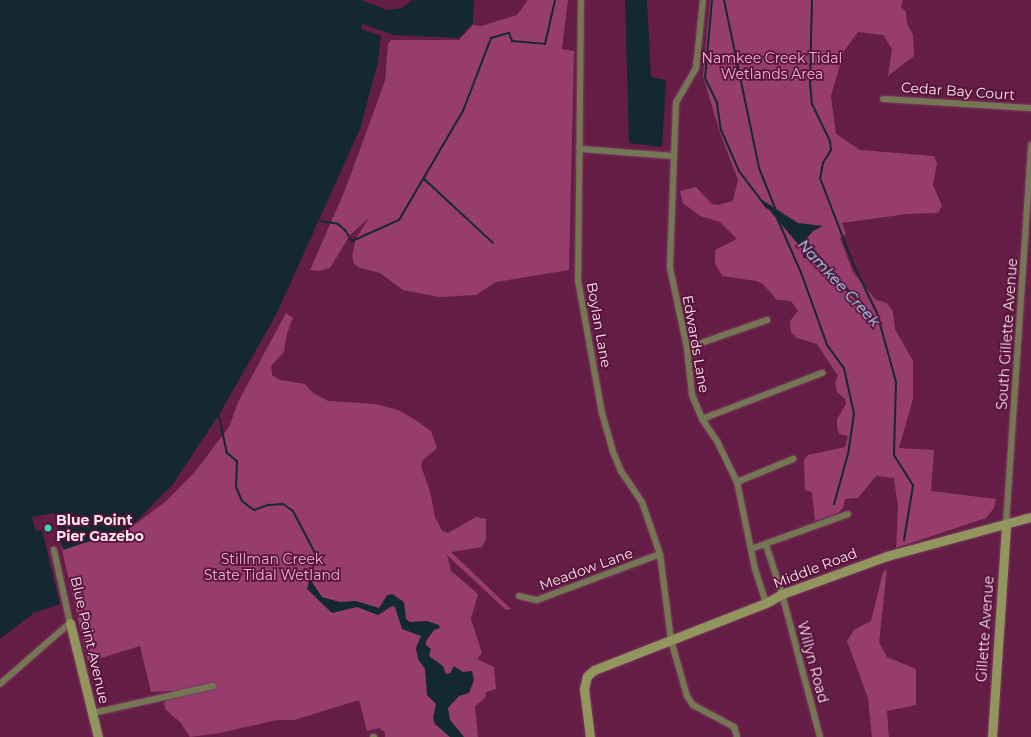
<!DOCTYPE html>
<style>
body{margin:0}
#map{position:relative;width:1031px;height:737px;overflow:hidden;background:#641e45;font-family:Montserrat,sans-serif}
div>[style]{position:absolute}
.green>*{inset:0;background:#963d6d}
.water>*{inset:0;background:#142831}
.stream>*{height:2px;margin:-1px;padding:0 1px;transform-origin:1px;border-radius:1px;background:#142831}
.roads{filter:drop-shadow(0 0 1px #7c3e60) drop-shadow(0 0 1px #7c3e60)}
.street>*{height:6px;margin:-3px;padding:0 3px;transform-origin:3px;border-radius:3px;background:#747654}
.secondary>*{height:9px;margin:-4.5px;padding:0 4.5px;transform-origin:4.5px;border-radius:4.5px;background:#93955f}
.dots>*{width:11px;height:11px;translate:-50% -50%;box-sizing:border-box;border:2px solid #58123a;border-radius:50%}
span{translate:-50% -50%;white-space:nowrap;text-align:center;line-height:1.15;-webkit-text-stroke:3.5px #58123a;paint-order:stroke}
.park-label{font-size:14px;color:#f0b6d1}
.street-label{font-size:14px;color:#fae8f0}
.poi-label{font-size:14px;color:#fae8f0;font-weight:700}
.left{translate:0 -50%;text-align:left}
.water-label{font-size:15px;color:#a4e1ff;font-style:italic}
</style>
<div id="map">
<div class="green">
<i style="clip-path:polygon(528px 0,568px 0,562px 49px,574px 51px,569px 270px,496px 282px,476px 295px,439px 297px,403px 290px,380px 273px,360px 268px,354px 264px,352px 256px,356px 238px,369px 218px,350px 235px,330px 268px,319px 271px,310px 270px,345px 190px,385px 81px,388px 44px,391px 40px,459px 40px,473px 25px,481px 26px,517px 15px)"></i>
<i style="clip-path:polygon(710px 0,903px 0,901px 7px,906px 12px,907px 23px,913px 35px,914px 56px,888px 76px,892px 49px,883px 35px,858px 32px,844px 51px,831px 96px,836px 134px,860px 150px,934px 156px,937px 163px,933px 185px,942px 206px,938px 213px,907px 214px,842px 223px,846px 234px,840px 238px,853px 272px,876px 300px,887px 303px,893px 312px,895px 329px,913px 361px,913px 399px,899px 448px,934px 450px,931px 491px,996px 499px,994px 508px,986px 518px,896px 548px,898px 508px,894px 478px,876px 476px,858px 498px,845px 499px,843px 508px,838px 513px,815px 521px,812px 492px,805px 490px,804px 460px,808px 455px,845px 447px,848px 436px,839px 434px,837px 427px,837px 419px,846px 404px,845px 399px,837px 392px,835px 383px,838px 376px,817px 344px,797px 338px,791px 332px,790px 321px,798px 311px,791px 301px,777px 300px,763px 284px,756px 281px,722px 276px,715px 263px,715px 250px,737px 239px,720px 222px,700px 216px,683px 203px,680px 191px,696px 187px,712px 204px,718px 205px,733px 201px,738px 180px,719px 130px,703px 76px)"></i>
<i style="clip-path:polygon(286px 313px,293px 318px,287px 333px,284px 352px,271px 366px,272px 375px,280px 380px,305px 384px,313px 393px,328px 401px,375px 404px,398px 410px,417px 421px,431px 431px,437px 448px,423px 460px,421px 466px,430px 491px,435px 517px,442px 531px,448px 533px,476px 517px,486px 519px,486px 540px,482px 547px,451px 552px,511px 609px,506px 610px,447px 555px,451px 571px,478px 594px,471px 619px,482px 653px,477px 659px,494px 667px,496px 689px,486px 692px,485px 698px,475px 706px,478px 737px,385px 737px,385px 732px,379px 728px,367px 731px,359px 700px,294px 720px,277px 720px,220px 733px,190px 737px,181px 723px,166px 710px,164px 704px,166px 700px,174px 699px,172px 691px,151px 692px,140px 646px,88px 662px,61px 546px,105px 539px,137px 523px,165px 502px,194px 473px,229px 427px,238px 402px)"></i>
<i style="clip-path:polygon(887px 569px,879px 642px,887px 657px,916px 669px,916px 705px,887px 711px,889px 737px,872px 737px,868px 698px,847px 641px,854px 630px,871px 621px,883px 572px)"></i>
</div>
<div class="water">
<i style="clip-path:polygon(0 0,362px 0,387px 10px,402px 8px,412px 0,474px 0,474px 4px,473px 23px,459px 38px,394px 35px,362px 24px,362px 29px,381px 36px,378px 62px,360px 129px,276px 315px,220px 413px,173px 484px,130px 528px,63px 550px,54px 513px,32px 517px,36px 531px,42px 530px,60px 604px,34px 613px,0 639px)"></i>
<i style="clip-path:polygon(625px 0,647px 0,651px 77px,666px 80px,662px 147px,629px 143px)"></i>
<i style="clip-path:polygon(759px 198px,798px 223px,823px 226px,813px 231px,807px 238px,808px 242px,864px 307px,824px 270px,808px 258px,803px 258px,804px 251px)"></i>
<i style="clip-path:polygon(316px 553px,312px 582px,322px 597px,340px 602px,356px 601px,379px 608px,387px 595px,392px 594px,404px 602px,406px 619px,410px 622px,427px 621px,439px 625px,440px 628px,434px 630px,426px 641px,426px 645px,431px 649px,429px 656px,443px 666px,446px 674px,450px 673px,454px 666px,463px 672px,472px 671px,474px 680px,469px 693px,459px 696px,448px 708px,450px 720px,464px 737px,450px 737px,435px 724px,433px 718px,436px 704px,427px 695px,425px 669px,418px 659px,416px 648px,421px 636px,402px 629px,395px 607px,392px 606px,378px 615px,357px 607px,332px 613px,307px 589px)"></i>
</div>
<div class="stream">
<i style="left:712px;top:0;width:78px;rotate:95.1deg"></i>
<i style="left:705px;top:78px;width:28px;rotate:64deg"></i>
<i style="left:717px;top:103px;width:27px;rotate:82deg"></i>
<i style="left:721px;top:130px;width:45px;rotate:66.3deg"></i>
<i style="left:739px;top:171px;width:46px;rotate:52.9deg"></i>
<i style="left:724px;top:0;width:172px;rotate:78.2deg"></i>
<i style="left:759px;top:168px;width:43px;rotate:68.2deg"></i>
<i style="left:812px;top:0;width:82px;rotate:91.4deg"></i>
<i style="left:810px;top:82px;width:22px;rotate:85deg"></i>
<i style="left:812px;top:104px;width:41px;rotate:64.1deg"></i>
<i style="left:830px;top:141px;width:9px;rotate:84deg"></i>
<i style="left:831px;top:150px;width:15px;rotate:122deg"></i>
<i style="left:823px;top:163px;width:15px;rotate:101deg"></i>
<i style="left:820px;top:178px;width:94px;rotate:68.9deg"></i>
<i style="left:854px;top:266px;width:52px;rotate:63.9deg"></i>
<i style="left:877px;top:313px;width:72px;rotate:74.6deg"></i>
<i style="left:896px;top:382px;width:73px;rotate:91.6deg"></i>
<i style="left:894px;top:455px;width:36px;rotate:58deg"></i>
<i style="left:913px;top:486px;width:55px;rotate:99.5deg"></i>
<i style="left:424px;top:179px;width:94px;rotate:42.8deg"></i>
<i style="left:777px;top:218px;width:62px;rotate:66.3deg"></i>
<i style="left:802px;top:275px;width:74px;rotate:70.3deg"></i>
<i style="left:827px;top:345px;width:29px;rotate:54deg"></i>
<i style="left:844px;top:368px;width:47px;rotate:77.7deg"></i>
<i style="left:854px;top:414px;width:40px;rotate:98.5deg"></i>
<i style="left:848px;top:454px;width:52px;rotate:105.6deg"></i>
<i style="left:320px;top:221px;width:18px;rotate:9deg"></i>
<i style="left:338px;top:224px;width:9px;rotate:41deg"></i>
<i style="left:345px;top:230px;width:13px;rotate:58deg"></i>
<i style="left:352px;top:241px;width:51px;rotate:-24.1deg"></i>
<i style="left:399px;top:220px;width:126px;rotate:-59.6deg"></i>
<i style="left:463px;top:111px;width:78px;rotate:-69deg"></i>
<i style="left:491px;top:38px;width:19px;rotate:-16deg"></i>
<i style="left:509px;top:33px;width:9px;rotate:69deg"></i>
<i style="left:512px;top:41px;width:33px;rotate:5deg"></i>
<i style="left:545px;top:44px;width:45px;rotate:-77.2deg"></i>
<i style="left:862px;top:306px;width:25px;rotate:45deg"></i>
<i style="left:219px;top:416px;width:38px;rotate:78deg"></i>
<i style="left:227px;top:453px;width:13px;rotate:39deg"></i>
<i style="left:237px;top:461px;width:26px;rotate:92deg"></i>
<i style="left:236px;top:487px;width:15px;rotate:67deg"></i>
<i style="left:242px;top:501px;width:15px;rotate:37deg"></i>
<i style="left:254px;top:510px;width:15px;rotate:-20deg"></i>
<i style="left:268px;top:505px;width:15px;rotate:-4deg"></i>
<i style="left:283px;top:504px;width:12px;rotate:35deg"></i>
<i style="left:293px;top:511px;width:50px;rotate:62.4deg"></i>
</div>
<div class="roads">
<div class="street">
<i style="left:581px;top:0;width:280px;rotate:90.6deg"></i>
<i style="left:578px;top:280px;width:135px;rotate:79.8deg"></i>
<i style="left:602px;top:413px;width:37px;rotate:74deg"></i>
<i style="left:612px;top:449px;width:24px;rotate:68deg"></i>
<i style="left:621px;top:471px;width:37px;rotate:56deg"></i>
<i style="left:642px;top:502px;width:55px;rotate:70.9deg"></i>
<i style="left:660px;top:554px;width:87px;rotate:82.7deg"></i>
<i style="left:671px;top:640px;width:58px;rotate:74.1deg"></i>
<i style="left:687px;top:696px;width:11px;rotate:56deg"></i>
<i style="left:693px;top:705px;width:47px;rotate:28.2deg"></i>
<i style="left:734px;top:727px;width:10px;rotate:73deg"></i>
<i style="left:703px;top:0;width:68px;rotate:95.9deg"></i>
<i style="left:696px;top:68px;width:39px;rotate:120deg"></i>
<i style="left:676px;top:102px;width:166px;rotate:92.1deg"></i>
<i style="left:670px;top:268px;width:82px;rotate:78deg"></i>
<i style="left:687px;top:348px;width:47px;rotate:83.9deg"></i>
<i style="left:692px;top:395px;width:26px;rotate:67deg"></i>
<i style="left:702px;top:419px;width:27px;rotate:56deg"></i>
<i style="left:717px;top:441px;width:46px;rotate:64deg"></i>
<i style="left:737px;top:482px;width:89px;rotate:78.3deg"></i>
<i style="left:755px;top:569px;width:36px;rotate:72deg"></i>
<i style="left:883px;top:99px;width:148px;rotate:3.5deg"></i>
<i style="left:581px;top:149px;width:92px;rotate:4.4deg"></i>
<i style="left:687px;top:348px;width:85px;rotate:-19.3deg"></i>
<i style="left:702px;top:419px;width:129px;rotate:-21deg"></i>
<i style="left:737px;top:482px;width:61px;rotate:-22.3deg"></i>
<i style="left:1006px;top:524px;width:380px;rotate:-86.2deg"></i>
<i style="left:766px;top:545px;width:52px;rotate:71.9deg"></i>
<i style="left:782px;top:594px;width:148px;rotate:75.1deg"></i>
<i style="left:751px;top:549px;width:103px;rotate:-19.8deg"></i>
<i style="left:519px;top:596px;width:18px;rotate:13deg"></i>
<i style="left:537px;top:600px;width:131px;rotate:-20.5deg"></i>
<i style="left:0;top:684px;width:93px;rotate:-41.1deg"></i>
<i style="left:70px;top:623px;width:75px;rotate:-102.4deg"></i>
<i style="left:93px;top:713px;width:123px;rotate:-12.7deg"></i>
<i style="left:373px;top:737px;width:1px"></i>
</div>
<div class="secondary">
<i style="left:70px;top:623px;width:117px;rotate:76.2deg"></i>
<i style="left:590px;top:737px;width:48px;rotate:-97.1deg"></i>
<i style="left:584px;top:689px;width:13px;rotate:-77deg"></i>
<i style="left:587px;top:676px;width:9px;rotate:-41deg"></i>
<i style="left:594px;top:670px;width:185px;rotate:-21.3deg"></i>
<i style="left:766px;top:603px;width:18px;rotate:-29deg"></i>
<i style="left:782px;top:594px;width:112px;rotate:-19.9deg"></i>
<i style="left:887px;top:556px;width:149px;rotate:-15.2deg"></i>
<i style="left:992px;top:737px;width:213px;rotate:-86.2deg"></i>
</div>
</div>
<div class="dots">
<i style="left:48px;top:528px;background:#32d4a9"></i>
</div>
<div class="park-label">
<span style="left:772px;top:66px">Namkee Creek Tidal<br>Wetlands Area</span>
<span style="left:272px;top:567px">Stillman Creek<br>State Tidal Wetland</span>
</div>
<div class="street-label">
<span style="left:958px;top:91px;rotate:4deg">Cedar Bay Court</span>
<span style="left:599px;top:325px;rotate:80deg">Boylan Lane</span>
<span style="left:1007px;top:334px;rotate:-86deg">South Gillette Avenue</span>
<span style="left:696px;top:344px;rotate:80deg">Edwards Lane</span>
<span style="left:815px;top:568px;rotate:-21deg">Middle Road</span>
<span style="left:586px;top:569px;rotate:-20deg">Meadow Lane</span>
<span style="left:985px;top:629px;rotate:-86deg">Gillette Avenue</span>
<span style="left:90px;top:640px;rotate:77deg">Blue Point Avenue</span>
<span style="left:813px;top:662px;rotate:75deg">Willyn Road</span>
</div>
<div class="poi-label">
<span class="left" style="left:56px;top:528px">Blue Point<br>Pier Gazebo</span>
</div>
<div class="water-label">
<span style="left:839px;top:283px;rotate:47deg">Namkee Creek</span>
</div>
</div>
